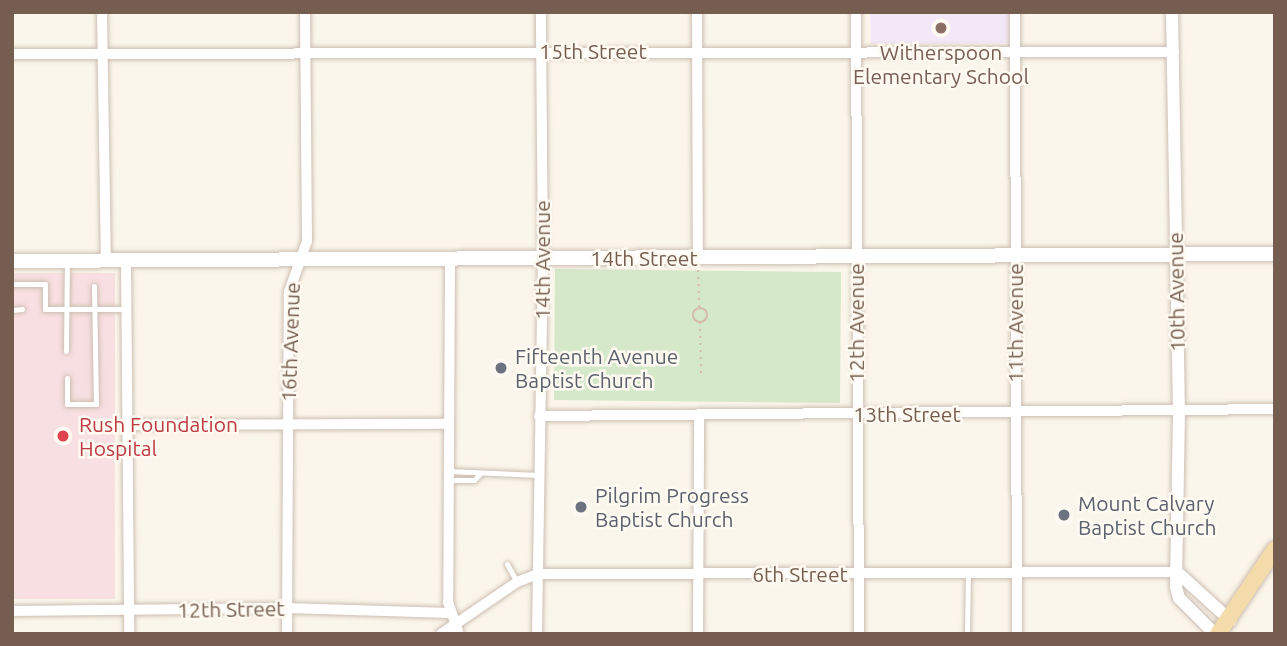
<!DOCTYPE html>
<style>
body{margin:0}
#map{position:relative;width:1287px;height:646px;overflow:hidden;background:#fbf6eb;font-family:Ubuntu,sans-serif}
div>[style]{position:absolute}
.education>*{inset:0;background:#f3e8f8}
.medical>*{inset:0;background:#f8dfe1}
.green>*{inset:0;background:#d5e8ca}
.path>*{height:2px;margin-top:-1px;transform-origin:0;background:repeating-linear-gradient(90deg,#d4bba8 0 2px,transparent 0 7px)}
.path>.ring{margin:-1px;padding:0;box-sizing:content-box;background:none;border:2px solid #d4bba8;border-radius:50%}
.roads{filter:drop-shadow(0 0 2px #cdbeb2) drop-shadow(0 0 2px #cdbeb2)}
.service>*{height:5px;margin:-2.5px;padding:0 2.5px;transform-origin:2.5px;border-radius:2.5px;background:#fff}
.minor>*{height:10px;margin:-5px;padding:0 5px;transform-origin:5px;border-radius:5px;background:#fff}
.tertiary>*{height:12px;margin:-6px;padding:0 6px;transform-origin:6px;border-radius:6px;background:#fff}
.secondary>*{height:14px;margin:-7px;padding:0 7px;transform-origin:7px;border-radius:7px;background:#fff}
.primary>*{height:16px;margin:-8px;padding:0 8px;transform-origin:8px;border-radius:8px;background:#f4dbaa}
.dots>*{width:19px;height:19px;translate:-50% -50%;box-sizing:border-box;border:4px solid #fefaf2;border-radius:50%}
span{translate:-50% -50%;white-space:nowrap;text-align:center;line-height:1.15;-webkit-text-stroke:5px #fefaf2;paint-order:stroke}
.street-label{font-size:21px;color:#755e50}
.education-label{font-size:21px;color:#785e54}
.worship-label{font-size:21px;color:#5b616d}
.left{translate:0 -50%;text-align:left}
.health-label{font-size:21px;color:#be3a42}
.frame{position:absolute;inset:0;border:14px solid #755e50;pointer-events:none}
</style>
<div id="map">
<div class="education">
<i style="clip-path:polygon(870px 12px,1011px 12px,1011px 43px,871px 44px)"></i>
</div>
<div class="medical">
<i style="clip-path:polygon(12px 273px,115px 273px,115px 599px,12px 599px)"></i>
</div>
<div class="green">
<i style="clip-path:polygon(555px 269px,841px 272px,840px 403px,554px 400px)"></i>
</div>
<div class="path">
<i style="left:698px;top:270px;width:38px;rotate:88deg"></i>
<i class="ring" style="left:693px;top:308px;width:12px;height:12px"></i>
<i style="left:700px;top:322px;width:51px;rotate:88.9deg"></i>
</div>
<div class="roads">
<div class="service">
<i style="left:12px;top:284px;width:33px"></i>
<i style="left:45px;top:284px;width:25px;rotate:90deg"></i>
<i style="left:45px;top:309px;width:81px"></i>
<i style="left:12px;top:310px;width:10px;rotate:-6deg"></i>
<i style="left:66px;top:351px;width:90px;rotate:-89.4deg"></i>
<i style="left:67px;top:378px;width:26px;rotate:90deg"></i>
<i style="left:67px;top:404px;width:29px"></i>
<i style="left:96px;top:404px;width:118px;rotate:-91deg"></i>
<i style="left:448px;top:471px;width:91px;rotate:2.5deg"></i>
<i style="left:448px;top:480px;width:26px"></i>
<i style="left:474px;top:480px;width:8px;rotate:-45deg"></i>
<i style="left:507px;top:564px;width:21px;rotate:61deg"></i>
<i style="left:967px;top:634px;width:62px;rotate:-89.1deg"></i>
</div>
<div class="minor">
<i style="left:102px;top:12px;width:249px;rotate:89.1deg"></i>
<i style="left:697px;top:12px;width:247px;rotate:89.8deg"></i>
<i style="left:856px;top:12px;width:622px;rotate:89.72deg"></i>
<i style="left:1015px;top:12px;width:622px;rotate:89.82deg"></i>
<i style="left:12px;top:54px;width:1162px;rotate:-0.1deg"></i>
<i style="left:450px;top:259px;width:343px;rotate:90.3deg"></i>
<i style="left:448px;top:602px;width:34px;rotate:71deg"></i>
<i style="left:126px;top:260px;width:374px;rotate:89.5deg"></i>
<i style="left:539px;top:416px;width:736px;rotate:-0.54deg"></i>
<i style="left:128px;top:425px;width:320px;rotate:-0.2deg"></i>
<i style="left:12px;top:611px;width:275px;rotate:-0.6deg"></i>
<i style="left:287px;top:608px;width:163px;rotate:1.8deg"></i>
<i style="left:287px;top:634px;width:342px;rotate:-89.7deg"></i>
<i style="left:289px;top:292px;width:54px;rotate:-70.6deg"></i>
<i style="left:307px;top:241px;width:229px;rotate:-90.5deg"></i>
<i style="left:441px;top:634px;width:92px;rotate:-34.4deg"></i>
<i style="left:517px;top:582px;width:22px;rotate:-21deg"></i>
<i style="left:538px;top:574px;width:639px;rotate:-0.18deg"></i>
<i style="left:537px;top:634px;width:376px;rotate:-89.1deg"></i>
<i style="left:543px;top:258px;width:246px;rotate:-90.5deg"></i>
<i style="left:698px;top:634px;width:220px;rotate:-89.7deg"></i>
</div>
<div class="tertiary">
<i style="left:1172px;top:12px;width:400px;rotate:89deg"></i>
<i style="left:1179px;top:412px;width:175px;rotate:91deg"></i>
<i style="left:1176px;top:587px;width:11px;rotate:75deg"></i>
<i style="left:1179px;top:598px;width:51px;rotate:45deg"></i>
<i style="left:1177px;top:572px;width:72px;rotate:42.2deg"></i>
</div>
<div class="secondary">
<i style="left:12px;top:261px;width:1263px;rotate:-0.32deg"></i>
</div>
<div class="primary">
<i style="left:1218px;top:634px;width:102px;rotate:-56.2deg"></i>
</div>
</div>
<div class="dots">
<i style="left:941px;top:28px;background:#8d6e63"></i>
<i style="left:501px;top:368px;background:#6b7280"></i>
<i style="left:63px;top:436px;background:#e0444e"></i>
<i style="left:581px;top:507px;background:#6b7280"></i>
<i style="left:1064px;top:515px;background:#6b7280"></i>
</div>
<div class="street-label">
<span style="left:593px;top:51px">15th Street</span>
<span style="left:644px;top:258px">14th Street</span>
<span style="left:542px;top:260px;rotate:-90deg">14th Avenue</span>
<span style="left:1176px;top:292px;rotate:-91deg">10th Avenue</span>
<span style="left:856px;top:323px;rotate:-90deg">12th Avenue</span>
<span style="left:1015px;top:323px;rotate:-90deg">11th Avenue</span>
<span style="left:290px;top:342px;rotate:-88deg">16th Avenue</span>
<span style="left:907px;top:414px">13th Street</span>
<span style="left:800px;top:574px">6th Street</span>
<span style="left:231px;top:609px;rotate:-1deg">12th Street</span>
</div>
<div class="education-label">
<span style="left:941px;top:64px">Witherspoon<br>Elementary School</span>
</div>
<div class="worship-label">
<span class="left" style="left:515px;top:368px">Fifteenth Avenue<br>Baptist Church</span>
<span class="left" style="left:595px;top:507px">Pilgrim Progress<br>Baptist Church</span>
<span class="left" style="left:1078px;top:515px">Mount Calvary<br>Baptist Church</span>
</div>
<div class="health-label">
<span class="left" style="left:79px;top:436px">Rush Foundation<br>Hospital</span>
</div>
<div class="frame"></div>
</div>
